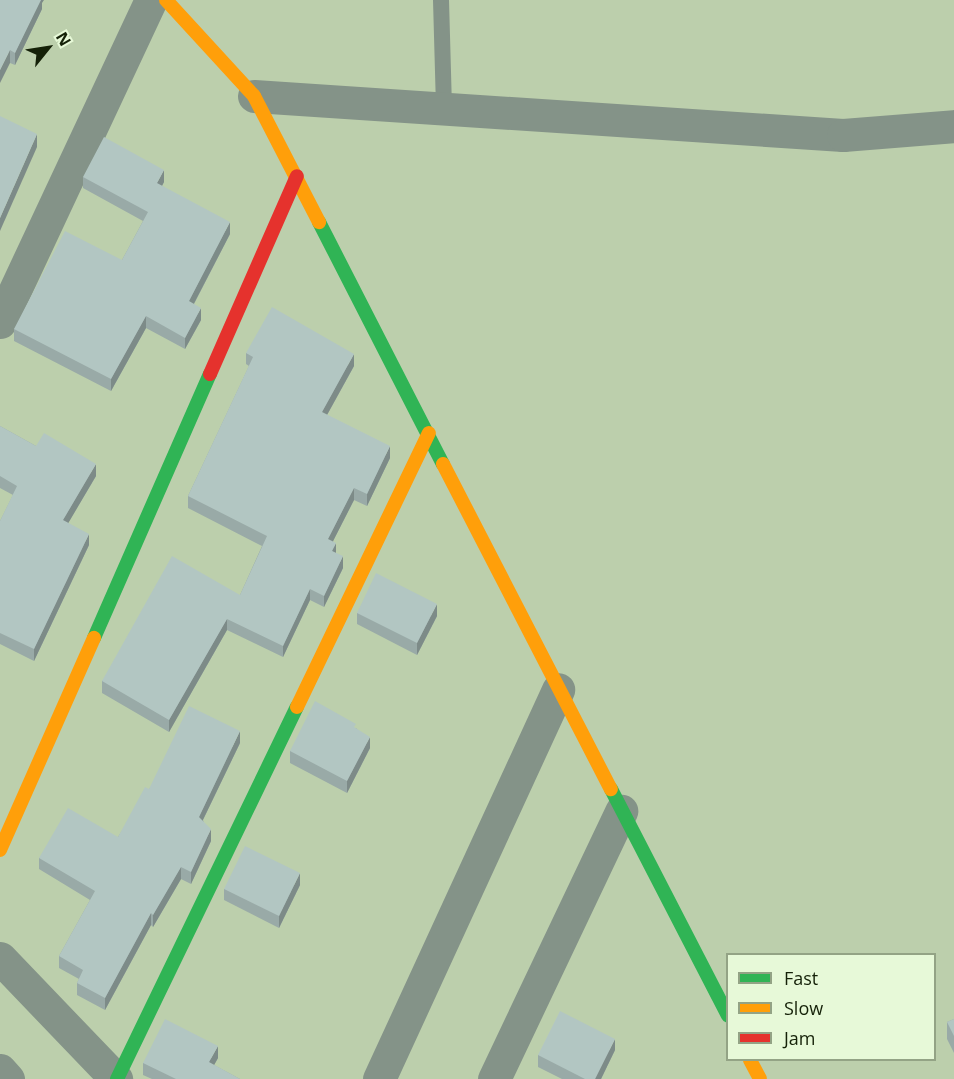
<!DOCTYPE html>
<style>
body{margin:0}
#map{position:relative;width:954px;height:1079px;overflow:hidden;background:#bccfac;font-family:"Open Sans",sans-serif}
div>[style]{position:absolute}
.lane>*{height:16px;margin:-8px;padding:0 8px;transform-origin:8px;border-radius:8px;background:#849388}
.street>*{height:33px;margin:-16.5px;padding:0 16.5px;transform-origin:16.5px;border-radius:16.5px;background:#849388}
.fast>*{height:14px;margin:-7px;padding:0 7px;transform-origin:7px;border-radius:7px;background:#30b455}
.slow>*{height:14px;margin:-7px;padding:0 7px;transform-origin:7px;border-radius:7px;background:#ff9f0a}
.jam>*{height:14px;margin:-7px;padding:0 7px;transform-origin:7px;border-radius:7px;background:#e5322d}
.wall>*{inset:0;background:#99aaa7}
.shaded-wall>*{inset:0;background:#7d8b88}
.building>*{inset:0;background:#b2c6c2}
span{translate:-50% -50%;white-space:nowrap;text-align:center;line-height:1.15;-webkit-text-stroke:6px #e7f9d8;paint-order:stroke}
.legend{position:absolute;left:726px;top:953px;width:210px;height:108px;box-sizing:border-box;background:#e7f9d8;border:2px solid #93a385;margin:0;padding:8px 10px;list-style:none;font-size:18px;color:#152108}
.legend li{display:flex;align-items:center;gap:12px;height:30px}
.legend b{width:30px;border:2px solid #93a385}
.north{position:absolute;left:18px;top:18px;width:60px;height:60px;-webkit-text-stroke:4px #e7f9d8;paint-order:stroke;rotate:60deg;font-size:16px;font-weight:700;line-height:24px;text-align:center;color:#152108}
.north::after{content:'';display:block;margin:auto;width:21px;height:27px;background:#152108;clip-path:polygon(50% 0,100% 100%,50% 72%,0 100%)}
</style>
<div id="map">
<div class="lane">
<i style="left:441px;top:0;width:108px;rotate:88.4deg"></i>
</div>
<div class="street">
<i style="left:254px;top:96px;width:590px;rotate:3.79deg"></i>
<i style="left:843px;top:135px;width:111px;rotate:-4.6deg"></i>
<i style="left:0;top:322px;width:356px;rotate:-64.9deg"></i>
<i style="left:0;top:958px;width:168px;rotate:46.2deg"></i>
<i style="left:0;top:1070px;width:12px;rotate:48deg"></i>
<i style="left:379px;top:1079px;width:429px;rotate:-65.3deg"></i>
<i style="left:494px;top:1079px;width:297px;rotate:-64.6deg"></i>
</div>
<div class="fast">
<i style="left:319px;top:222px;width:272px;rotate:62.9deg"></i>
<i style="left:94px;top:638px;width:288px;rotate:-66.3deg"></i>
<i style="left:611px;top:789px;width:255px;rotate:62.7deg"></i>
<i style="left:117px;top:1079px;width:413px;rotate:-64.2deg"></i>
</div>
<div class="slow">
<i style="left:166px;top:0;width:130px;rotate:47.5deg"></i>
<i style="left:254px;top:96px;width:142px;rotate:62.7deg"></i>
<i style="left:443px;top:464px;width:366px;rotate:62.7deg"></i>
<i style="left:297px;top:707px;width:304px;rotate:-64.3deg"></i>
<i style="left:0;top:850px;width:232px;rotate:-66.1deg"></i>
<i style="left:750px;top:1060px;width:21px;rotate:62deg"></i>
</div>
<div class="jam">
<i style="left:210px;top:374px;width:216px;rotate:-66.3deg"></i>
</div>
<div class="wall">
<i style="clip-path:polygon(0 0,42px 3px,42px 9px,15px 65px,10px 63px)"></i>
<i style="clip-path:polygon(83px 177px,164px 182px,162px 186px,230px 234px,194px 304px,201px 320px,185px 349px,146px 328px,111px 391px,14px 341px,14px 329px,122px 260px,143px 221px,83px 188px)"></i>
<i style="clip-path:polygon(246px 353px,354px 366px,327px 415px,390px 458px,367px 506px,354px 500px,333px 541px,336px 553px,343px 568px,324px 607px,310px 600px,283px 657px,227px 630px,169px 732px,102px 693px,102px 681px,240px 595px,262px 546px,188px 508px,188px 496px,249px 366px,246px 364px)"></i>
<i style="clip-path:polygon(0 426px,36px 446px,96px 476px,68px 523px,89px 545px,34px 661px,0 644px,0 521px,13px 495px,0 488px)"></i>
<i style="clip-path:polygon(357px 613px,437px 616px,417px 655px,357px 624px)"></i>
<i style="clip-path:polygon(356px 728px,370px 748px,347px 793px,290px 763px,290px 751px)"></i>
<i style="clip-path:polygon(240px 743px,203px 820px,211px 841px,191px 884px,181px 879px,153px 927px,151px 925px,105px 1010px,77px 995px,77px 983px,79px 979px,59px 968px,59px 956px,90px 900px,39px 869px,39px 858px,118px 837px,149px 789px)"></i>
<i style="clip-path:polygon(300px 885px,279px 928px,224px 900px,224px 889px)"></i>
<i style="clip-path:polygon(954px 1019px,954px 1053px,947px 1039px,947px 1022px)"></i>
<i style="clip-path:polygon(615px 1050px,601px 1079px,562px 1079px,538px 1067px,538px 1055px)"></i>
<i style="clip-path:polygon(218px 1058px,214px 1065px,240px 1079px,152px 1079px,143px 1075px,143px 1063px)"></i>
</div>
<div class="shaded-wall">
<i style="clip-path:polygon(40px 0,44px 0,42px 3px,42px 9px,15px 65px,15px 53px)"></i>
<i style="clip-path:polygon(10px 50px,10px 63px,0 83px,0 70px)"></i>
<i style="clip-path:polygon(37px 134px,37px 147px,0 231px,0 218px)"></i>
<i style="clip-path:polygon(164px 170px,164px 182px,157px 195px,157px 183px)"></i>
<i style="clip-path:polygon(230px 222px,230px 234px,189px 313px,189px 301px)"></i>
<i style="clip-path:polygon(201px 308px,201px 320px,185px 349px,185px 338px)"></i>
<i style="clip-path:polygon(146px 316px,146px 328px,111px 391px,111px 379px)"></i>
<i style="clip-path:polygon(354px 354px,354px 366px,322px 424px,322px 412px)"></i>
<i style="clip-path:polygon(390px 446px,390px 458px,367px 506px,367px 494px)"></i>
<i style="clip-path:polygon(96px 464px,96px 476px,63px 532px,63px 520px)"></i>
<i style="clip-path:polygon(354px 488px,354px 500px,328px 551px,328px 539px)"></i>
<i style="clip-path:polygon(89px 534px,89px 545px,34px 661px,34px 649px)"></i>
<i style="clip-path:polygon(336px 543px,336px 554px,332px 551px)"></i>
<i style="clip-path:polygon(343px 556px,343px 568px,324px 607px,324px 596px)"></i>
<i style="clip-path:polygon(310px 589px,310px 600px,283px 657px,283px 646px)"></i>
<i style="clip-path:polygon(437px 604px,437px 616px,417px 655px,417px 643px)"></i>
<i style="clip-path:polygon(227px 619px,227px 630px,169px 732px,169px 720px)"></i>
<i style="clip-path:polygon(240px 731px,240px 743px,199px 828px,199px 817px)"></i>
<i style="clip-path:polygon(370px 737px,370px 748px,347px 793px,347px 781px)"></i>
<i style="clip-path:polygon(211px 829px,211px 841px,191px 884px,191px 872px)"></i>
<i style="clip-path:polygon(181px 867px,181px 879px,153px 927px,153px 915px)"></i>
<i style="clip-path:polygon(300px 873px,300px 885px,279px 928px,279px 916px)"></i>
<i style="clip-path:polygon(151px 913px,151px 925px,105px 1010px,105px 998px)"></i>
<i style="clip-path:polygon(615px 1039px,615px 1050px,601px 1079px,595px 1079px)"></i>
<i style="clip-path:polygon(218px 1046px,218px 1058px,209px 1074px,209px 1062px)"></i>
</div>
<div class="building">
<i style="clip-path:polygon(0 0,41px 0,15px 53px,10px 50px,0 70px)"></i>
<i style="clip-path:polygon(0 116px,37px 134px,0 218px)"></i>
<i style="clip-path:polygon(104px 137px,164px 170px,157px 183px,230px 222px,189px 301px,201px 308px,185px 338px,146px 316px,111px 379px,14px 329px,65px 231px,122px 260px,148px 212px,83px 177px)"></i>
<i style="clip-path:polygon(272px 307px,354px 354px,322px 412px,390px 446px,367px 494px,354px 488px,328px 539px,336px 543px,332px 551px,343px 556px,324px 596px,310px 589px,283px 646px,227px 619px,169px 720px,102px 681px,172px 556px,240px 595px,267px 536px,188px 496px,253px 357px,246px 353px)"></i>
<i style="clip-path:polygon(0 426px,36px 446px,44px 433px,96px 464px,63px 520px,89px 534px,34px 649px,0 633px,0 521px,17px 486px,0 476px)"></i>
<i style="clip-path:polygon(376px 573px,437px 604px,417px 643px,357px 613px)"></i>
<i style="clip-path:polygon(315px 701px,356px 724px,354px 727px,370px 737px,347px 781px,290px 751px)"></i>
<i style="clip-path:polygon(189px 706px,240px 731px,199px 817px,211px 829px,191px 872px,181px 867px,153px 915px,151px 913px,105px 998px,77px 983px,83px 970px,59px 956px,95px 891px,39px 858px,68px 808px,118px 837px,145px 787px,149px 789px)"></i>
<i style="clip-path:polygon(245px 846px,300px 873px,279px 916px,224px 889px)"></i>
<i style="clip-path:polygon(560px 1011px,615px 1039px,595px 1079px,585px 1079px,538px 1055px)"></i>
<i style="clip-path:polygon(165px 1019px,218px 1046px,209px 1062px,240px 1079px,176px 1079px,143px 1063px)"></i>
<i style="clip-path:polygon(954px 1019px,954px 1036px,947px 1022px)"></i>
</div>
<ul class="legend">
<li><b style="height:8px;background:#30b455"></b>Fast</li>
<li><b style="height:8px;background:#ff9f0a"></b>Slow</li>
<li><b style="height:8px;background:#e5322d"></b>Jam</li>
</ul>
<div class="north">N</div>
</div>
